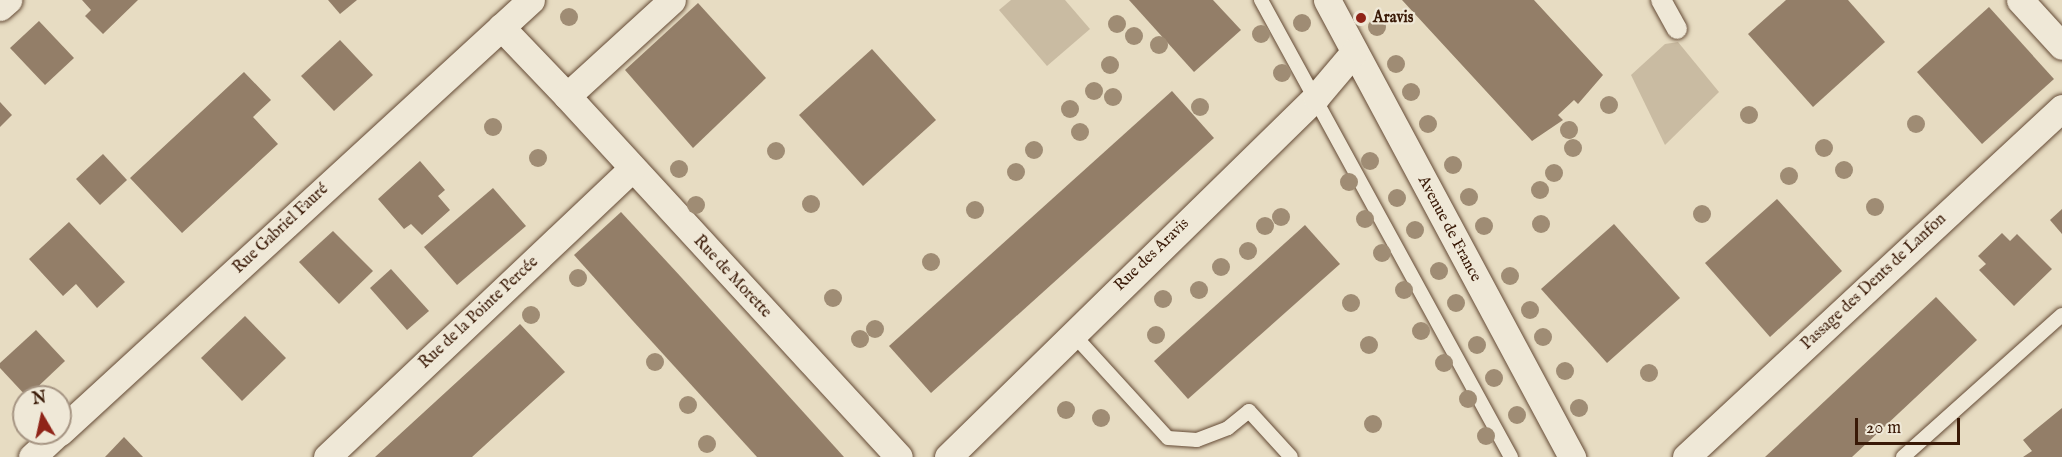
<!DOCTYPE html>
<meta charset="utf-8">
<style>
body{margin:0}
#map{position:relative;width:2062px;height:457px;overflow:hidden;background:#e7dcc2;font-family:"IM FELL English",serif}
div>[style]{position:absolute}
.green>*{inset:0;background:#c9bba2}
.building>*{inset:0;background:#937e68}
.roads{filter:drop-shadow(0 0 2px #644a35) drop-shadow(0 0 2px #644a35)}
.service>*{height:14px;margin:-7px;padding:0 7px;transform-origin:7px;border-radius:7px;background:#efe8d7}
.pedestrian>*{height:20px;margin:-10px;padding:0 10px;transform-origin:10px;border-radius:10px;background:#efe8d7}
.minor>*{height:27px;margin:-13.5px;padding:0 13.5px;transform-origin:13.5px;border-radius:13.5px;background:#efe8d7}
.trees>*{width:18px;height:18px;margin:-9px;border-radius:50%;background:#9f8c74}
.dots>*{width:16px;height:16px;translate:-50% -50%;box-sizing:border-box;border:3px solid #efe8d7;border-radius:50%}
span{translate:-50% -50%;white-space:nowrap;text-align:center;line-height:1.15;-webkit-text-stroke:4.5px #efe8d7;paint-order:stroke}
.poi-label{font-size:16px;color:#391906;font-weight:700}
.left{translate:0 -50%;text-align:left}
.street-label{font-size:16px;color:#391906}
.north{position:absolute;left:12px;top:385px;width:60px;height:60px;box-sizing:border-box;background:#efe8d7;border:2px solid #a69583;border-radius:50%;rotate:351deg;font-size:16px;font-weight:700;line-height:24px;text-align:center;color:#391906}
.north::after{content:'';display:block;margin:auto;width:21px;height:27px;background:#8f2418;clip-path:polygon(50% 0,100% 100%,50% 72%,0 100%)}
.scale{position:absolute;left:1855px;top:418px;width:105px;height:27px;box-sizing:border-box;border:3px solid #391906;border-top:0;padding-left:8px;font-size:18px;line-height:21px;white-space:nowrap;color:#391906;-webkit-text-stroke:4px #efe8d7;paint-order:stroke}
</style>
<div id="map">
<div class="green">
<i style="clip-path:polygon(1011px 0,1065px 0,1090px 29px,1047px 66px,999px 10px)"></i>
<i style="clip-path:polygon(1678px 42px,1719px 92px,1665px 145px,1631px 75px,1665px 44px)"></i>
</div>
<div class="building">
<i style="clip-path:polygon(82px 0,138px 0,103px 34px,85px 16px,91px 10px)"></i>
<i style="clip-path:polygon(328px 0,357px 0,340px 14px)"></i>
<i style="clip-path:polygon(1129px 0,1213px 0,1241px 30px,1194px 72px)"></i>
<i style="clip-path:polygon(1402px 0,1534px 0,1603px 75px,1578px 104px,1574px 100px,1558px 115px,1563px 120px,1532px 141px)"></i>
<i style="clip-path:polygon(1786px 0,1848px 0,1885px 42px,1813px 107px,1748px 34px)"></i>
<i style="clip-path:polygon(698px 3px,766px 78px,693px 148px,625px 70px)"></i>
<i style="clip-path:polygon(1989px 7px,2054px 79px,1982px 144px,1917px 72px)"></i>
<i style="clip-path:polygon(39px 21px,74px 58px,45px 85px,10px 48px)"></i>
<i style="clip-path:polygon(340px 40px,373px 75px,334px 111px,301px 76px)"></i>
<i style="clip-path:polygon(872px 49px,936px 120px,863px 186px,799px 115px)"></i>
<i style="clip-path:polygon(244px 72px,271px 100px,253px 117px,278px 144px,182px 233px,130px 178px)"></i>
<i style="clip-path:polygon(1172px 91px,1214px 138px,931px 393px,889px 346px)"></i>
<i style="clip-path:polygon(0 102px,12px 115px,0 127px)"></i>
<i style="clip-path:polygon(103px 154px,127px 180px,100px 205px,76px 179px)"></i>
<i style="clip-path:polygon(420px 161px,445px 190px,438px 196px,450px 210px,422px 235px,411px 224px,404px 229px,378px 199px)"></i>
<i style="clip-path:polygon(493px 188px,526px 226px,457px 285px,424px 247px)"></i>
<i style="clip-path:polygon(1777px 199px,1842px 271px,1770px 337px,1705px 263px)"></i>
<i style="clip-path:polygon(2062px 209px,2062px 234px,2050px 220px)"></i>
<i style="clip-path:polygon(621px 212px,681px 277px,844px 457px,757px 457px,633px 321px,574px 255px)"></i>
<i style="clip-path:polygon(69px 222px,125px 282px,97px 308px,76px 284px,63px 296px,29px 259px)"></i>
<i style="clip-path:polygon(1614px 224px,1680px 298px,1607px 363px,1541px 289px)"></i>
<i style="clip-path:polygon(1305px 225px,1340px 264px,1188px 399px,1154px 361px)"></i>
<i style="clip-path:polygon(333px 231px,373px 271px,339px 304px,299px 262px)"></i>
<i style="clip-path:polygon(2002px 233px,2010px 241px,2017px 234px,2052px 269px,2014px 306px,1979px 270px,1986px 264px,1978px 256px)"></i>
<i style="clip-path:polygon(391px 269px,429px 311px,407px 330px,370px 288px)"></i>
<i style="clip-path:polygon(1936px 297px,1977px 340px,1852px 457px,1765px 457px)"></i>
<i style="clip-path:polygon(245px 316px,286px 358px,242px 401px,201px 358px)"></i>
<i style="clip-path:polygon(520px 324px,565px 372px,496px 435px,472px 457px,375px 457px)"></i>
<i style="clip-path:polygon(36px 330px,65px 361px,27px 397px,0 368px,0 363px)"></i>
<i style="clip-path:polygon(2062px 408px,2062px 457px,2023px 457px,2032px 451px,2023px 440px)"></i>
<i style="clip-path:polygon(124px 437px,143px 457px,105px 457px)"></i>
</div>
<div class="roads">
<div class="service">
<i style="left:1261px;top:0;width:521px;rotate:61.32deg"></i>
<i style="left:1072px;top:333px;width:142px;rotate:47.6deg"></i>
<i style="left:1168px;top:438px;width:29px;rotate:4deg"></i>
<i style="left:1197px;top:440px;width:33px;rotate:-21deg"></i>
<i style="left:1228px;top:428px;width:27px;rotate:-39deg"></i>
<i style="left:1249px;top:411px;width:62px;rotate:47.6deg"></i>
<i style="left:1903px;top:457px;width:213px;rotate:-41.8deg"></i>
</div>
<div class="pedestrian">
<i style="left:1661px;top:0;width:33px;rotate:61deg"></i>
</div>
<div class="minor">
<i style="left:1327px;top:0;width:519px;rotate:61.8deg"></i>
<i style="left:2020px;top:0;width:62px;rotate:47.6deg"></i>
<i style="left:0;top:7px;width:11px;rotate:-41deg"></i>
<i style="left:501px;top:27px;width:95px;rotate:46.3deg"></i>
<i style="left:567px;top:96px;width:142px;rotate:-42.4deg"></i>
<i style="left:567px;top:96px;width:490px;rotate:47.4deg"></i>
<i style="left:60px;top:432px;width:639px;rotate:-42.53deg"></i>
<i style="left:32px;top:457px;width:35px;rotate:-43deg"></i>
<i style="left:327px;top:457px;width:418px;rotate:-43.4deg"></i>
<i style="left:948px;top:457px;width:515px;rotate:-44.37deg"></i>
<i style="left:1316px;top:97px;width:59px;rotate:-49.8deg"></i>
<i style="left:1686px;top:457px;width:513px;rotate:-42.87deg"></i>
</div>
</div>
<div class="trees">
<i style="left:569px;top:17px"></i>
<i style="left:1302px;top:23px"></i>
<i style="left:1117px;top:24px"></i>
<i style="left:1377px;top:27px"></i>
<i style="left:1261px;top:34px"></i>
<i style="left:1134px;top:36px"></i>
<i style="left:1159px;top:45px"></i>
<i style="left:1396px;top:64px"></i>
<i style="left:1110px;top:65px"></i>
<i style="left:1282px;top:73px"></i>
<i style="left:1094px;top:91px"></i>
<i style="left:1411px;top:92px"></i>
<i style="left:1113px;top:97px"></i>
<i style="left:1609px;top:105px"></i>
<i style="left:1200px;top:107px"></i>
<i style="left:1070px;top:109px"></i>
<i style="left:1749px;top:115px"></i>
<i style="left:1428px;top:124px"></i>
<i style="left:1916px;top:124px"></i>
<i style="left:493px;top:127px"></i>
<i style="left:1569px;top:130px"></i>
<i style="left:1080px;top:132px"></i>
<i style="left:1573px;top:148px"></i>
<i style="left:1824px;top:148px"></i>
<i style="left:1034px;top:150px"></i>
<i style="left:776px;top:151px"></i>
<i style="left:538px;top:158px"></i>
<i style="left:1370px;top:161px"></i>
<i style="left:1453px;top:165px"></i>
<i style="left:679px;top:169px"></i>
<i style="left:1844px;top:170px"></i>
<i style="left:1016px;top:172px"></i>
<i style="left:1554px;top:173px"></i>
<i style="left:1789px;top:176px"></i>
<i style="left:1349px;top:182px"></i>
<i style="left:1540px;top:190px"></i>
<i style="left:1469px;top:197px"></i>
<i style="left:1397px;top:198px"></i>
<i style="left:811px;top:204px"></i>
<i style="left:696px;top:205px"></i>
<i style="left:1875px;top:207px"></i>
<i style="left:975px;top:210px"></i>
<i style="left:1702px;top:214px"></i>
<i style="left:1281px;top:217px"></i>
<i style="left:1365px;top:219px"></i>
<i style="left:1541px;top:224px"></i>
<i style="left:1265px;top:226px"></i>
<i style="left:1484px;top:226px"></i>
<i style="left:1415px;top:230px"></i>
<i style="left:1248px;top:251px"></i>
<i style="left:1382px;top:253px"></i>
<i style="left:931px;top:262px"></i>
<i style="left:1221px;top:267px"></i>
<i style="left:1439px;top:271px"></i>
<i style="left:1510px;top:276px"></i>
<i style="left:578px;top:278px"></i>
<i style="left:1199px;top:290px"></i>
<i style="left:1404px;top:290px"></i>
<i style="left:833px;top:298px"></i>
<i style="left:1163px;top:299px"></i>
<i style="left:1351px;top:303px"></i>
<i style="left:1456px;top:303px"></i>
<i style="left:1530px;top:310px"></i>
<i style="left:531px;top:315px"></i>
<i style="left:875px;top:329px"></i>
<i style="left:1421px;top:331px"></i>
<i style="left:1156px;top:335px"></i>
<i style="left:1543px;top:337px"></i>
<i style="left:860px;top:339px"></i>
<i style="left:1369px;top:345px"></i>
<i style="left:1477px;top:345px"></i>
<i style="left:655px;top:362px"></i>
<i style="left:1444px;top:363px"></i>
<i style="left:1565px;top:371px"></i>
<i style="left:1649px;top:373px"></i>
<i style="left:1494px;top:378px"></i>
<i style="left:1468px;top:399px"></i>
<i style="left:688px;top:405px"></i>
<i style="left:1579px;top:408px"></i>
<i style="left:1066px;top:410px"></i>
<i style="left:1517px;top:415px"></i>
<i style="left:1101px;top:418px"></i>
<i style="left:1373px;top:424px"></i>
<i style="left:1486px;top:436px"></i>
<i style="left:707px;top:444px"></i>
</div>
<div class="dots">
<i style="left:1361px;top:18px;background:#8f2418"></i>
</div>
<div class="poi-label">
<span class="left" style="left:1373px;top:18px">Aravis</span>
</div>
<div class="street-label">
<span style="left:281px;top:229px;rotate:-43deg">Rue Gabriel Fauré</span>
<span style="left:1449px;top:229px;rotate:62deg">Avenue de France</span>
<span style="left:1152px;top:255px;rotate:-44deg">Rue des Aravis</span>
<span style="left:732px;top:277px;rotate:47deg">Rue de Morette</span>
<span style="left:1874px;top:282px;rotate:-43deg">Passage des Dents de Lanfon</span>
<span style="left:479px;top:313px;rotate:-43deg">Rue de la Pointe Percée</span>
</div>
<div class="north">N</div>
<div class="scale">20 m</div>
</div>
